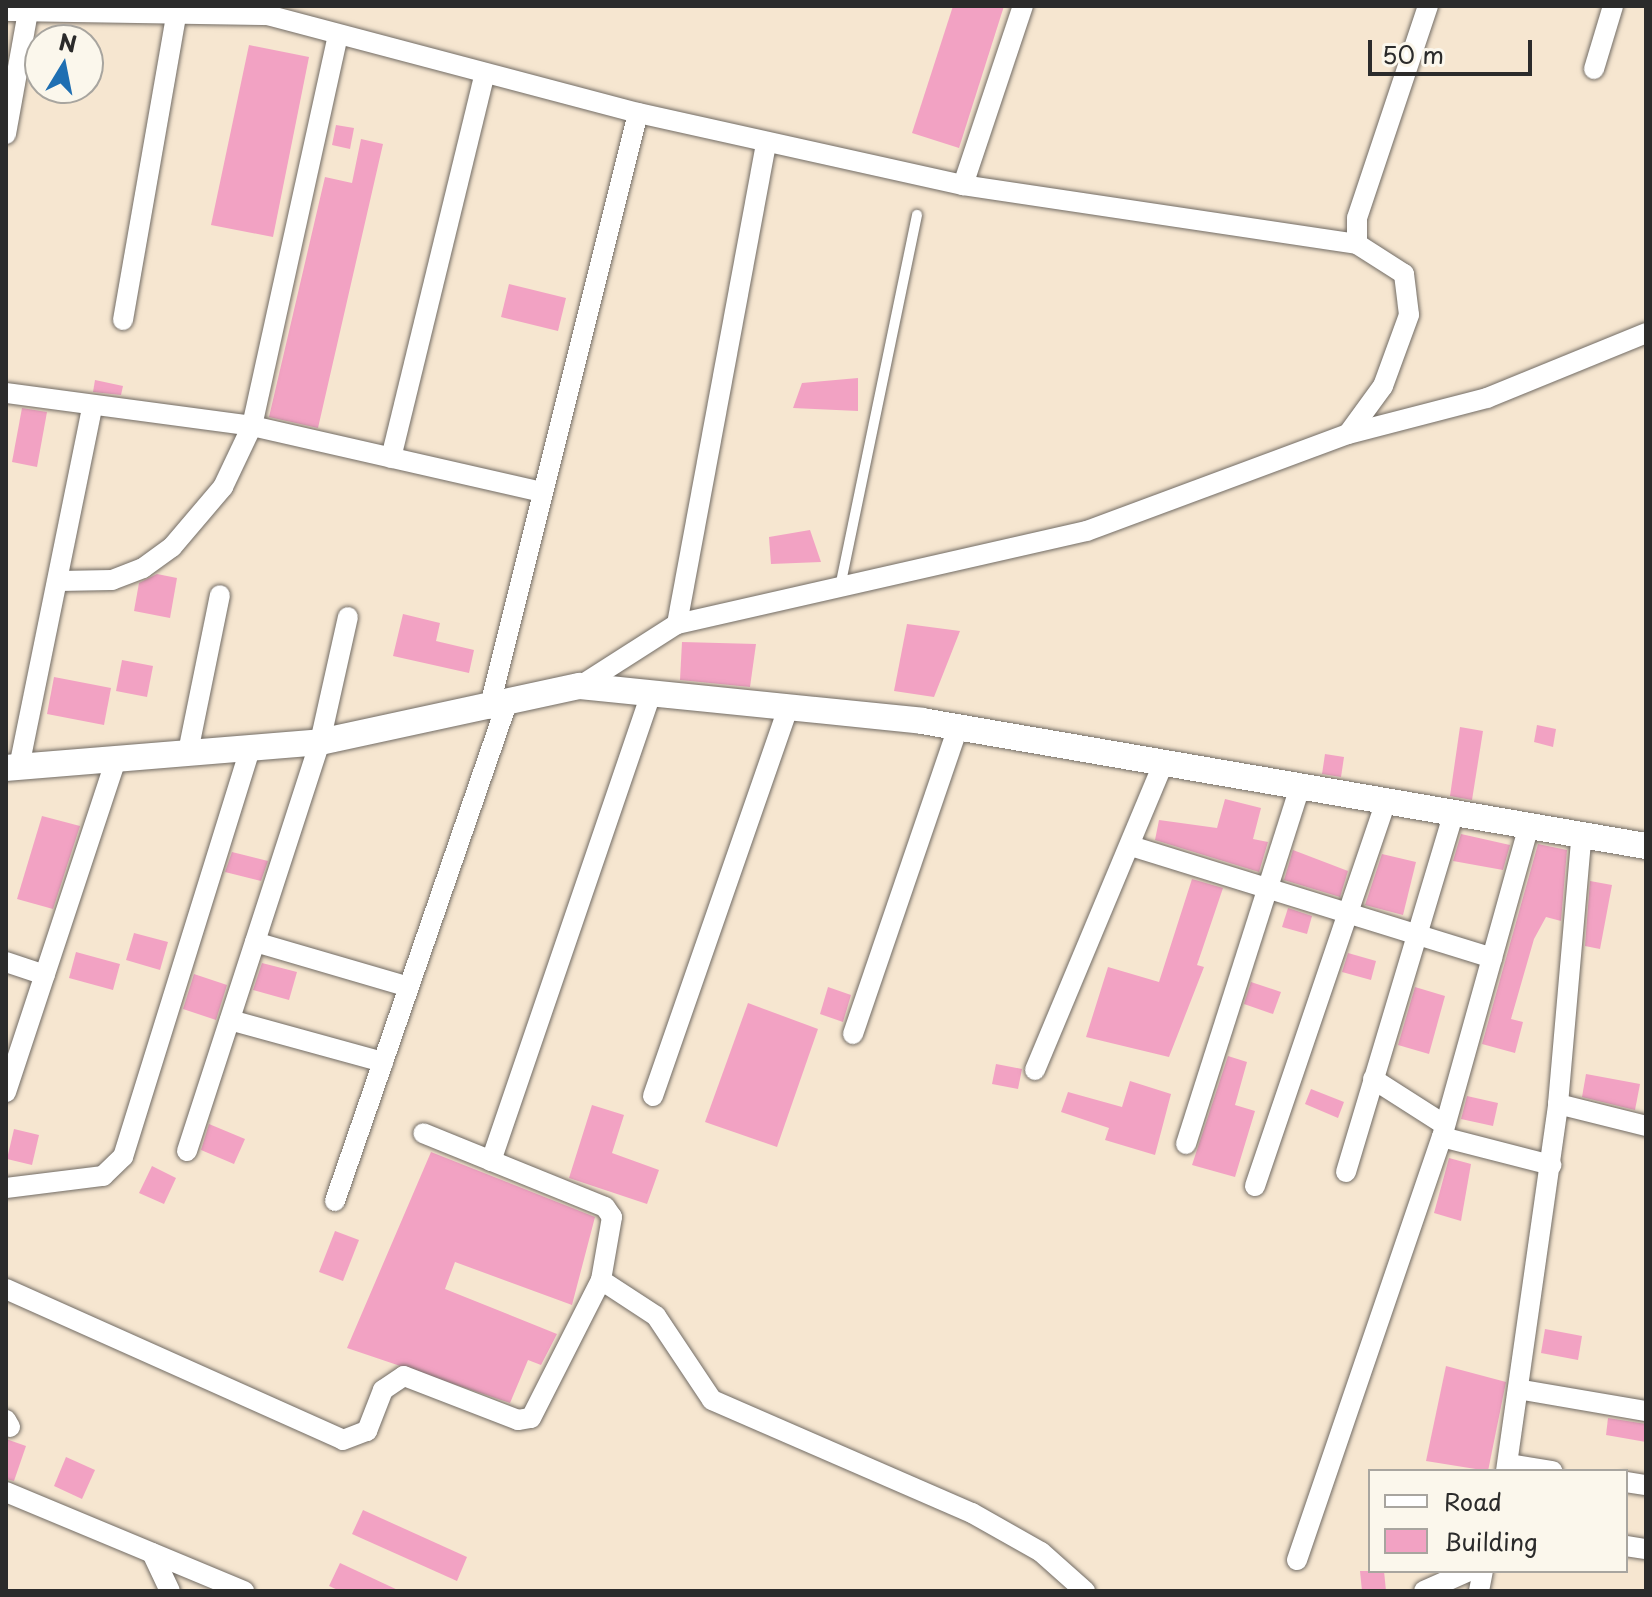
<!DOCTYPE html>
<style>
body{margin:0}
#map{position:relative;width:1652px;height:1597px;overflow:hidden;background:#f6e6d0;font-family:"Playpen Sans",sans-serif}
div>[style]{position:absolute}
.building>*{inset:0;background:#f2a2c3}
.roads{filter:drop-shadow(0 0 2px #726c65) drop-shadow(0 0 2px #726c65)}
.service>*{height:10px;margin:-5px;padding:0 5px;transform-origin:5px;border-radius:5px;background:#fff}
.minor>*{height:20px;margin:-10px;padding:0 10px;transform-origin:10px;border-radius:10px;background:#fff}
.tertiary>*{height:26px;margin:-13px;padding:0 13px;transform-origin:13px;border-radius:13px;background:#fff}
span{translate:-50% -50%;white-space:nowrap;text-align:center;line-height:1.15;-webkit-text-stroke:8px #fbf7ec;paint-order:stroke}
.frame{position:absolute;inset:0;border:8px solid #2b2b2b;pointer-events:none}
.legend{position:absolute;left:1368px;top:1469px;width:260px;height:104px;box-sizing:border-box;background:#fbf7ec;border:2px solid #a8a59f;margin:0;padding:10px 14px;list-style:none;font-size:24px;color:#2b2b2b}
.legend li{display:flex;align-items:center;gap:16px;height:40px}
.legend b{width:40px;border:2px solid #a8a59f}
.north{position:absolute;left:24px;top:24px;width:80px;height:80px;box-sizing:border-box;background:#fbf7ec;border:2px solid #a8a59f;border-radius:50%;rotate:10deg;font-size:22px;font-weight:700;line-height:32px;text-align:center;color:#2b2b2b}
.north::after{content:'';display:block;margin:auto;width:28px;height:36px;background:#1f6fb2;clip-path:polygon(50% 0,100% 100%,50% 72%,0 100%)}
.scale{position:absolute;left:1368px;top:40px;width:164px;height:36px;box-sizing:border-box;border:4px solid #2b2b2b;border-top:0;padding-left:10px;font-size:24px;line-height:28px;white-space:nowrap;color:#2b2b2b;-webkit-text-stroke:6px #fbf7ec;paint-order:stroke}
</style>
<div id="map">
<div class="building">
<i style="clip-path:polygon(953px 6px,1004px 6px,959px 148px,912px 133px)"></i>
<i style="clip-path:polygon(249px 45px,309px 57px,273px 237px,211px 225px)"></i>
<i style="clip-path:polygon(336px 125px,354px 128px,350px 149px,332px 145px)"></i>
<i style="clip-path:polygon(361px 139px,383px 144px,318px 428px,269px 417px,325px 177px,352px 183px)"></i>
<i style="clip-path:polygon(509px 284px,566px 298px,558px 331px,501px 317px)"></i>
<i style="clip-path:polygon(858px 378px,858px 411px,793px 408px,802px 383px)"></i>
<i style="clip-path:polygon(95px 380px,123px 386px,121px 395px,93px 392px)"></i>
<i style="clip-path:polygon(22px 408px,47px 412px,37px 467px,12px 462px)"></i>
<i style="clip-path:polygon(810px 530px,821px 562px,771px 564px,769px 537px)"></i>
<i style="clip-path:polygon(157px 574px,177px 578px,170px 618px,134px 611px,139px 583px)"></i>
<i style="clip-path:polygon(403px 614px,440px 623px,436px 641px,474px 650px,469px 673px,393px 656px)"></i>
<i style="clip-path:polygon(907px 624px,960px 631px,934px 697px,894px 691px)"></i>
<i style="clip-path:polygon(682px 642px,756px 644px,750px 687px,680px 680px)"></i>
<i style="clip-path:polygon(122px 660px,153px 666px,147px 697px,116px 691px)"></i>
<i style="clip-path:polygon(54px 677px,111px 688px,104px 725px,47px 714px)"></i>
<i style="clip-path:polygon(1537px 725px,1556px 729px,1553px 747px,1534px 742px)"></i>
<i style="clip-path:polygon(1460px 727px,1483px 731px,1472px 800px,1450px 796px)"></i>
<i style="clip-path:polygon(1325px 754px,1344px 757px,1341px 777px,1322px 774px)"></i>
<i style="clip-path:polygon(1225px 799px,1261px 808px,1253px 839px,1268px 842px,1259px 872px,1155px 840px,1159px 820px,1217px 828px)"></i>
<i style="clip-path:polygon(42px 816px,80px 826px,53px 909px,17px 899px)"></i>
<i style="clip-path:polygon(1461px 834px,1510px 845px,1503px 870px,1453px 861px)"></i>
<i style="clip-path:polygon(1538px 844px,1567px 850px,1561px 921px,1546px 917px,1534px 939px,1511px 1019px,1523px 1022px,1515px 1053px,1482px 1044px)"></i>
<i style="clip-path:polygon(1293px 850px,1348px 871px,1340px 897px,1284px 880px)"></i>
<i style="clip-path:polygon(232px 852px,268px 861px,261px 881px,225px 872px)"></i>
<i style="clip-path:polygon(1382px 854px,1416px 862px,1403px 915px,1365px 905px)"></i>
<i style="clip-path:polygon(1192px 879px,1223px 888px,1197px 965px,1204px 967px,1169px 1057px,1086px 1037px,1108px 967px,1159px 982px)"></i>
<i style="clip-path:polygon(1590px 881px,1612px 885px,1600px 949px,1585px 946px)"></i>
<i style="clip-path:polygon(1288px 908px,1312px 916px,1307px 934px,1282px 927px)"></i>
<i style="clip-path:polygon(134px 933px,168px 942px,160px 970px,126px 960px)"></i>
<i style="clip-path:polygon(76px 952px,120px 964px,113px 990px,69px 978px)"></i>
<i style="clip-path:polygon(1348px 953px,1376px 961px,1371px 980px,1342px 972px)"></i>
<i style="clip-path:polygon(262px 963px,297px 972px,289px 1000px,253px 990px)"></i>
<i style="clip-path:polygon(194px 974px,227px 985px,216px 1020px,183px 1009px)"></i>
<i style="clip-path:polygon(1251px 982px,1281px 992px,1273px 1014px,1244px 1004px)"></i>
<i style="clip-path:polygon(828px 987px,851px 995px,843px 1022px,820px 1014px)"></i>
<i style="clip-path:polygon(1415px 987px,1445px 996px,1429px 1054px,1398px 1045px)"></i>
<i style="clip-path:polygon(748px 1003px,818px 1029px,777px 1147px,705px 1122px)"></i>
<i style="clip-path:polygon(1228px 1056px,1247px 1062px,1235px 1105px,1255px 1111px,1235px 1177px,1192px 1165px)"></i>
<i style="clip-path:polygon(996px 1064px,1022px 1069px,1018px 1089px,992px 1084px)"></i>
<i style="clip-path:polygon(1586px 1074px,1640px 1084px,1635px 1110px,1582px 1097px)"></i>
<i style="clip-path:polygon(1130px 1081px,1171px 1094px,1155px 1155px,1105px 1140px,1109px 1128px,1061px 1112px,1068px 1092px,1122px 1107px)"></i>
<i style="clip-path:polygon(1311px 1089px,1344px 1102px,1338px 1118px,1305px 1104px)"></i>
<i style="clip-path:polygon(1467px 1096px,1498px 1103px,1493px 1126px,1461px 1119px)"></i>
<i style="clip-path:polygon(592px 1105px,624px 1115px,612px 1153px,659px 1170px,647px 1204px,569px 1178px)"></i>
<i style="clip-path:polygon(209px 1124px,245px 1139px,234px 1164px,201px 1150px)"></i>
<i style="clip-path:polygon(14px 1129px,39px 1135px,32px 1165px,7px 1159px)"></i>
<i style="clip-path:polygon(431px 1152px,595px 1217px,572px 1305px,455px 1262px,445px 1289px,557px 1334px,541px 1365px,528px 1360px,510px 1403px,347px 1348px)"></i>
<i style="clip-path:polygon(1449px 1158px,1471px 1164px,1461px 1221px,1434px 1213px)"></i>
<i style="clip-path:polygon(152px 1166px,176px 1178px,164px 1204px,139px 1193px)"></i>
<i style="clip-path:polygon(335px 1231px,359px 1240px,343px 1281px,319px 1272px)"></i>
<i style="clip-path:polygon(1545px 1329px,1582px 1336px,1578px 1360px,1541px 1353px)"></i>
<i style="clip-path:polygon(1446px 1366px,1506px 1382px,1488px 1471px,1426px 1461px)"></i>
<i style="clip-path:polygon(1608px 1418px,1646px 1424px,1646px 1442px,1606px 1435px)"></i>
<i style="clip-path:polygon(6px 1439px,26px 1446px,14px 1481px,6px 1479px)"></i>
<i style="clip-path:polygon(66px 1457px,95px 1470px,82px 1499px,54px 1486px)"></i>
<i style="clip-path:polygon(363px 1510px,467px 1557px,457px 1581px,352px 1534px)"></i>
<i style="clip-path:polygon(340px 1563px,400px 1591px,340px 1591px,329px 1586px)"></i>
<i style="clip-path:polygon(1360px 1571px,1384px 1571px,1386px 1591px,1362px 1591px)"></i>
</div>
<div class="roads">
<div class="service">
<i style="left:841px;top:582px;width:375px;rotate:-78.3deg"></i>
</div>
<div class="minor">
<i style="left:6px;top:11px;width:261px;rotate:0.9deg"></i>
<i style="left:267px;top:15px;width:384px;rotate:14.8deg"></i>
<i style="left:638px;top:113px;width:333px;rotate:12.5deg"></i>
<i style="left:963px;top:185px;width:398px;rotate:8.5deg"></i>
<i style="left:1357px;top:244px;width:56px;rotate:32.6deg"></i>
<i style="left:1404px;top:274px;width:41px;rotate:83deg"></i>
<i style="left:1409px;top:315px;width:76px;rotate:110.1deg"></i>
<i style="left:1383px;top:386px;width:59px;rotate:126.1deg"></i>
<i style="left:1594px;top:69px;width:66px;rotate:-73.2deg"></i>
<i style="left:6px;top:134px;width:124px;rotate:-79.8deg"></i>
<i style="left:963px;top:185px;width:189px;rotate:-71.5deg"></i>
<i style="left:1357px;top:244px;width:26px;rotate:-90deg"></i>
<i style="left:1357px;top:218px;width:224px;rotate:-71.5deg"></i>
<i style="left:123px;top:320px;width:316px;rotate:-80.1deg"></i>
<i style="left:6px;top:393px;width:248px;rotate:7.6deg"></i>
<i style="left:252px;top:426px;width:293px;rotate:12.8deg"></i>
<i style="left:391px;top:458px;width:396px;rotate:-76.3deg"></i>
<i style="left:59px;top:581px;width:53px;rotate:-1.1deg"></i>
<i style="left:112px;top:580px;width:33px;rotate:-21deg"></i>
<i style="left:143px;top:568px;width:36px;rotate:-36deg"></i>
<i style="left:172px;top:547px;width:79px;rotate:-49.6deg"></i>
<i style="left:223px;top:487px;width:68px;rotate:-64.6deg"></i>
<i style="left:252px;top:426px;width:399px;rotate:-77.6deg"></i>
<i style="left:677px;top:624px;width:490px;rotate:-79.5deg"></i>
<i style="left:580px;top:686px;width:115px;rotate:-32.6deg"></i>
<i style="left:677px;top:624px;width:420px;rotate:-12.8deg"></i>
<i style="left:1087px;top:531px;width:278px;rotate:-20.4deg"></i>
<i style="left:1348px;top:434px;width:144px;rotate:-14.5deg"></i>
<i style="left:1487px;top:398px;width:172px;rotate:-22.2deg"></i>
<i style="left:489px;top:709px;width:614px;rotate:-75.96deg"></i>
<i style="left:188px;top:752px;width:160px;rotate:-78.5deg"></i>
<i style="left:19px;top:767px;width:365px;rotate:-78.5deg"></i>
<i style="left:1134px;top:847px;width:375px;rotate:17.2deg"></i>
<i style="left:255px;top:942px;width:160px;rotate:16.3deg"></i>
<i style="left:6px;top:962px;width:41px;rotate:18.4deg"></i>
<i style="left:230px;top:1020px;width:159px;rotate:15.4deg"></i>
<i style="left:853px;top:1034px;width:324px;rotate:-71.1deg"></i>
<i style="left:1035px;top:1070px;width:332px;rotate:-67.3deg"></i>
<i style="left:1373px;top:1079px;width:85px;rotate:32.6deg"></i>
<i style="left:6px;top:1092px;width:351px;rotate:-71.7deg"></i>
<i style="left:653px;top:1096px;width:410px;rotate:-70.8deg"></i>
<i style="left:1558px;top:1104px;width:91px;rotate:14deg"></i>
<i style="left:1442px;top:1137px;width:113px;rotate:14.4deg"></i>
<i style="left:1186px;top:1144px;width:373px;rotate:-72.3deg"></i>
<i style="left:187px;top:1151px;width:430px;rotate:-72deg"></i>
<i style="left:320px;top:742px;width:128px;rotate:-77.4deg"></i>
<i style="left:491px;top:1161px;width:491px;rotate:-71.1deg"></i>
<i style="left:1346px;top:1172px;width:372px;rotate:-73.3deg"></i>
<i style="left:1255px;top:1186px;width:404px;rotate:-71.2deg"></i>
<i style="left:6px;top:1188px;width:98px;rotate:-7.1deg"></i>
<i style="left:103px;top:1176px;width:28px;rotate:-44deg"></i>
<i style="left:123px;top:1157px;width:426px;rotate:-72.7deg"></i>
<i style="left:335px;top:1201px;width:524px;rotate:-70.94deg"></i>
<i style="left:601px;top:1280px;width:66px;rotate:33.2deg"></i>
<i style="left:656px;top:1316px;width:101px;rotate:56.3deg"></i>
<i style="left:712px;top:1400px;width:283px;rotate:23.5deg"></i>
<i style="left:972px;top:1513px;width:79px;rotate:29.5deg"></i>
<i style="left:1041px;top:1552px;width:59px;rotate:41.6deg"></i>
<i style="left:6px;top:1289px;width:369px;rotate:24.1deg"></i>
<i style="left:343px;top:1440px;width:26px;rotate:-21deg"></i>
<i style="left:367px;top:1431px;width:44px;rotate:-68.7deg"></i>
<i style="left:383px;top:1390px;width:25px;rotate:-34deg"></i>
<i style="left:404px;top:1376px;width:122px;rotate:21.1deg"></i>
<i style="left:518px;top:1420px;width:13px;rotate:-9deg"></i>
<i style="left:531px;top:1418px;width:155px;rotate:-63.1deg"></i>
<i style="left:601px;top:1280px;width:64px;rotate:-80.1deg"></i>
<i style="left:612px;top:1217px;width:12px;rotate:-125deg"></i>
<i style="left:605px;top:1207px;width:196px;rotate:-157.9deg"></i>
<i style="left:1523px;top:1390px;width:125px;rotate:9.7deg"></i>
<i style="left:6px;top:1420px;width:8px;rotate:60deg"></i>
<i style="left:1508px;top:1464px;width:45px;rotate:9deg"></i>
<i style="left:1506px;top:1471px;width:371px;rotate:-81.9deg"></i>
<i style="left:1558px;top:1104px;width:265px;rotate:-85deg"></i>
<i style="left:1626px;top:1482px;width:20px;rotate:9deg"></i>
<i style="left:6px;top:1492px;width:258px;rotate:22.6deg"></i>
<i style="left:1626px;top:1546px;width:20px;rotate:9deg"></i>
<i style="left:152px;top:1553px;width:42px;rotate:64.7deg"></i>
<i style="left:1297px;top:1560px;width:447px;rotate:-71.1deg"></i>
<i style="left:1442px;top:1137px;width:319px;rotate:-74.4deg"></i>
<i style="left:1424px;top:1591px;width:49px;rotate:-24deg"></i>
<i style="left:1479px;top:1591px;width:20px;rotate:-79deg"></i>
</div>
<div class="tertiary">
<i style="left:6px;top:768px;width:315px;rotate:-4.7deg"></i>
<i style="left:320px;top:742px;width:266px;rotate:-12.2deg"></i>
<i style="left:580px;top:686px;width:344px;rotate:5.8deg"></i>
<i style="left:922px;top:721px;width:735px;rotate:9.8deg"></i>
</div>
</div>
<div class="frame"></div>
<ul class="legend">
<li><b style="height:10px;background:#fff"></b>Road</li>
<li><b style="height:22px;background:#f2a2c3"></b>Building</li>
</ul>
<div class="north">N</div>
<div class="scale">50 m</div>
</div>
